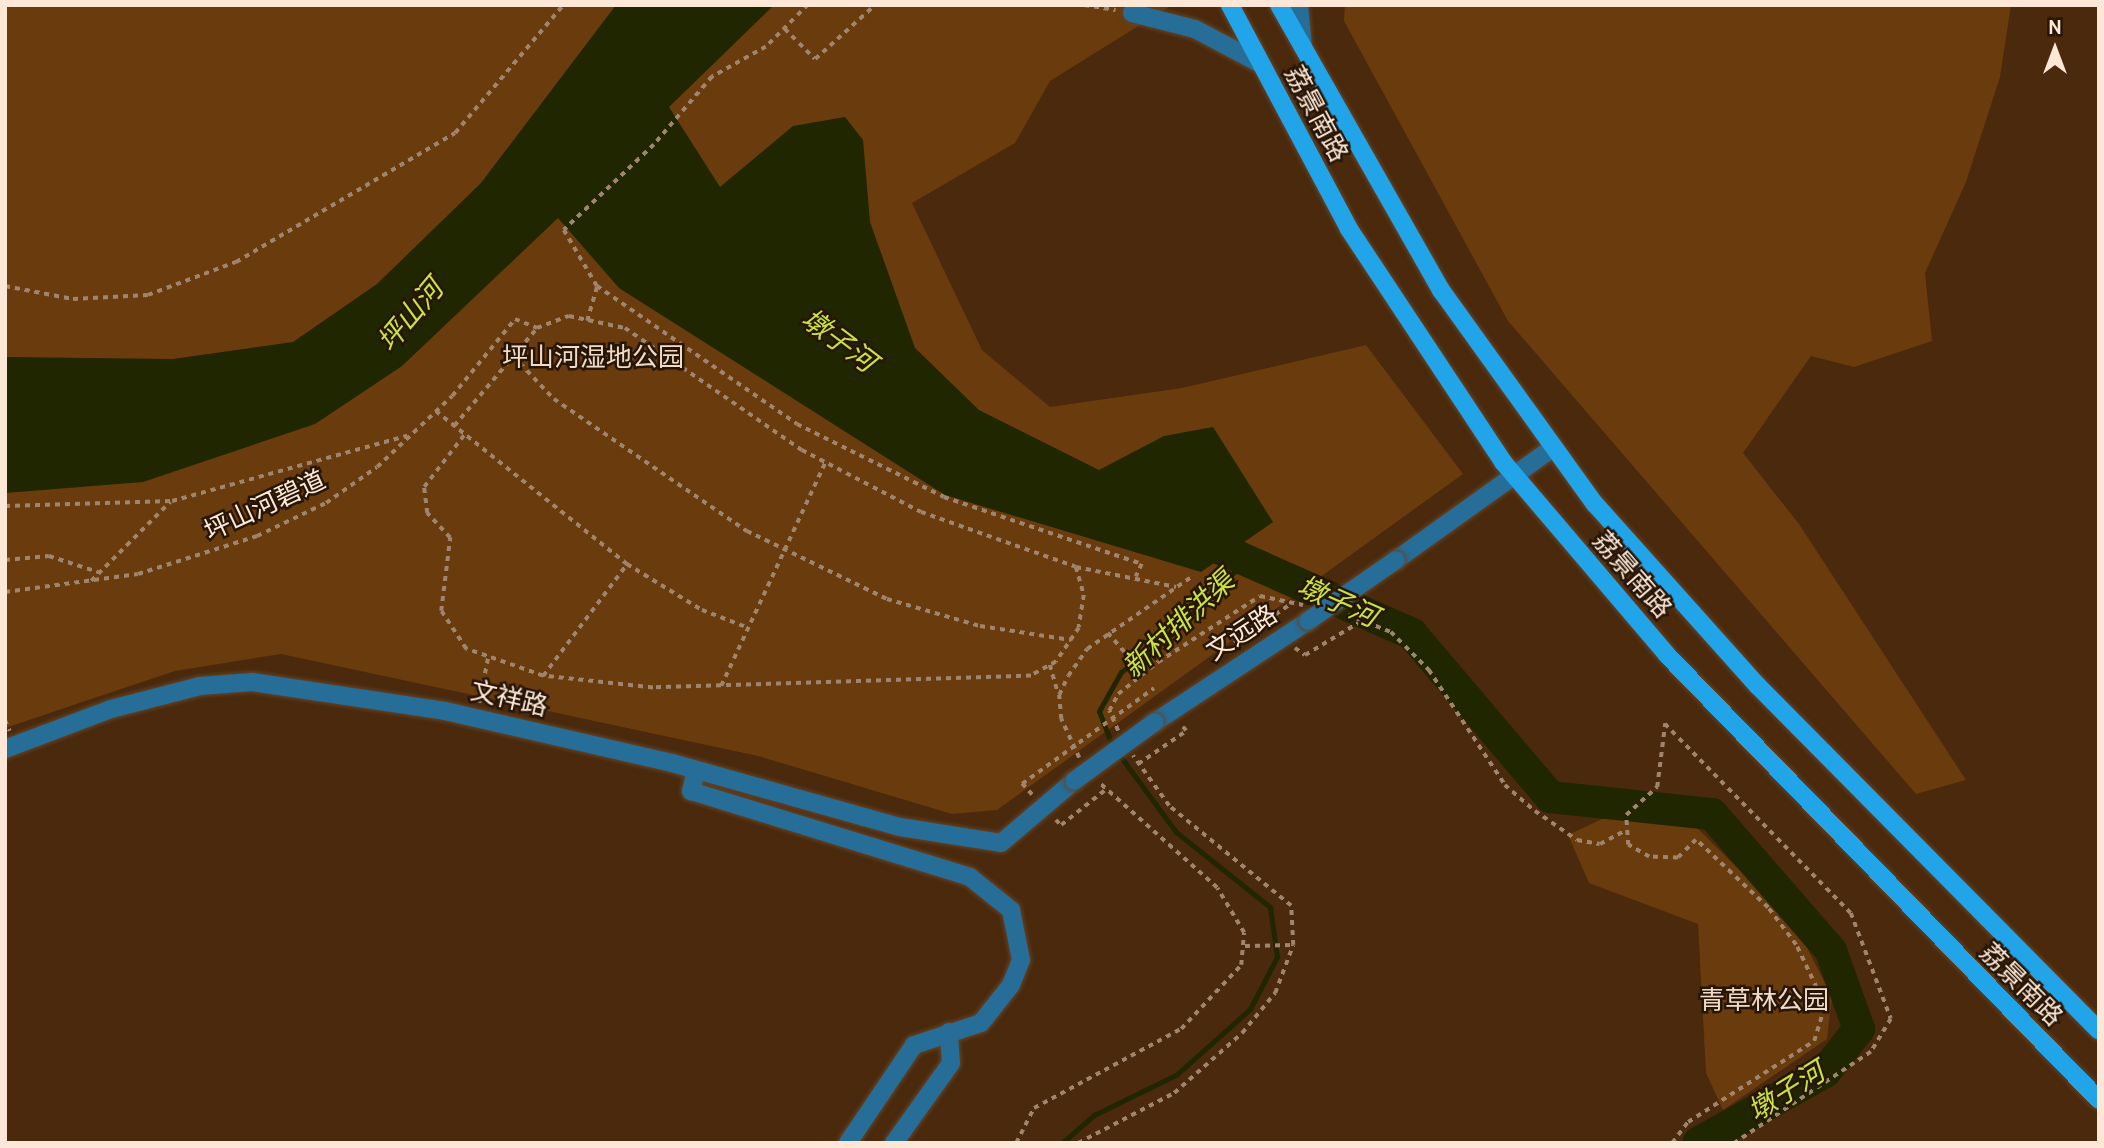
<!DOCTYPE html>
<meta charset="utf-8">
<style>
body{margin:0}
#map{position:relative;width:2104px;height:1148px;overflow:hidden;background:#4a290c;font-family:Cabin,"Noto Sans SC",sans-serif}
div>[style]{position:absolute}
.green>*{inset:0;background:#6a3b0c}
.water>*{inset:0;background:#202600}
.stream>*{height:5px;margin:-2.5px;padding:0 2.5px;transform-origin:2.5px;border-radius:2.5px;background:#202600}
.river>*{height:32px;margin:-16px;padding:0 16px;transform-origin:16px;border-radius:16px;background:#202600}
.path>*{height:3.5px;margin-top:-1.75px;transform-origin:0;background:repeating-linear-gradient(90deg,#a0856e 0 5px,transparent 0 10px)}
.roads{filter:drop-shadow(0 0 2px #634429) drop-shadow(0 0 2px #634429)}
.minor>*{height:18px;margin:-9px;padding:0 9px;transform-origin:9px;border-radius:9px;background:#266d97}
.major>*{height:18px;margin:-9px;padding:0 9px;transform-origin:9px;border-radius:9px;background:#22a4e8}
.bridges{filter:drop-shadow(0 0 2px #634429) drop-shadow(0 0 2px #634429)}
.minor-bridge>*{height:18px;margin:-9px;padding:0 9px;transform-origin:9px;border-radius:9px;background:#266d97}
span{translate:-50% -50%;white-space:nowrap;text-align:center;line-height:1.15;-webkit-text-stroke:5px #271506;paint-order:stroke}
.street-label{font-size:26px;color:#fde8d8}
.park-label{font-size:26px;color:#f2dac8}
.water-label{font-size:28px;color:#c9e440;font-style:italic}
.frame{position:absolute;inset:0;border:7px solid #fde8d8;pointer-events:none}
.north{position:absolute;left:2020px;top:14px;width:70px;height:70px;-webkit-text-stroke:5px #271506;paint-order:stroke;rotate:0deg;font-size:19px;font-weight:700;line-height:28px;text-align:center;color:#fde8d8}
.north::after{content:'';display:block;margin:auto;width:24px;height:32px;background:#fde8d8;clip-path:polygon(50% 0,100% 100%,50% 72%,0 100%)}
</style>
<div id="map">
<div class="green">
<i style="clip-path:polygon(5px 5px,1172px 5px,1050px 81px,1015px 143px,912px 203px,982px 350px,1050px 407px,1182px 388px,1366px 345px,1463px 474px,997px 810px,952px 814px,758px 756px,281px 654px,175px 671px,5px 728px)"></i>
<i style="clip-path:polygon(1345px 5px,2011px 5px,2000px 77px,1966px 182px,1925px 273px,1932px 341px,1854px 367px,1811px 356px,1743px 453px,1799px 524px,1966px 780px,1916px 794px,1508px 321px,1344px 21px)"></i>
<i style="clip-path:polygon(1621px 810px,1690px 821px,1796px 926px,1832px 997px,1827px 1039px,1723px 1110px,1706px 1073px,1698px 924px,1589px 883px,1568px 835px)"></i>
</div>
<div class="water">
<i style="clip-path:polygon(616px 5px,774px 5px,669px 107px,720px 187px,793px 126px,845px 117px,863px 140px,870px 222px,915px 348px,979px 410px,1099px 470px,1164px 436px,1213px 427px,1273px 522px,1201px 572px,945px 495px,619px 288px,558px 218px,402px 366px,315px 424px,143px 482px,5px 493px,5px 357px,173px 359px,293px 342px,377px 284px,481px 183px)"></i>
</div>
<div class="stream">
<i style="left:1062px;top:1143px;width:43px;rotate:-41.2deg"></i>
<i style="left:1094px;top:1115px;width:91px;rotate:-26deg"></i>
<i style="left:1176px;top:1075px;width:99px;rotate:-41.7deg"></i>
<i style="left:1250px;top:1009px;width:59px;rotate:-62.6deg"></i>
<i style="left:1277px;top:957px;width:50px;rotate:-98deg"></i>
<i style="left:1270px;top:907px;width:120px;rotate:-141.4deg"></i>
<i style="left:1176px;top:832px;width:108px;rotate:-126.3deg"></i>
<i style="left:1112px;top:745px;width:36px;rotate:-111deg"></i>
<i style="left:1099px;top:711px;width:45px;rotate:-60.6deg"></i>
<i style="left:1121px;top:672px;width:53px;rotate:-35.8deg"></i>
<i style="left:1164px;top:641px;width:115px;rotate:-44.6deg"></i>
</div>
<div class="river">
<i style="left:1189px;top:535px;width:244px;rotate:23.9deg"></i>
<i style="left:1412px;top:634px;width:214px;rotate:49.7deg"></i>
<i style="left:1550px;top:797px;width:163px;rotate:6deg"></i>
<i style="left:1712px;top:814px;width:181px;rotate:49deg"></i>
<i style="left:1831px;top:951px;width:83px;rotate:70.3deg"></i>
<i style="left:1859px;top:1029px;width:55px;rotate:128.3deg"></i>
<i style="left:1825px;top:1072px;width:145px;rotate:150.8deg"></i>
</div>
<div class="path">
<i style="left:808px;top:5px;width:59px;rotate:135deg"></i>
<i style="left:766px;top:47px;width:62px;rotate:150.9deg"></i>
<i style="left:712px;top:77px;width:89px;rotate:130.5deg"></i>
<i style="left:654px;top:145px;width:124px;rotate:136.6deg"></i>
<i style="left:564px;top:230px;width:65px;rotate:59.5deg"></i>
<i style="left:597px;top:286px;width:243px;rotate:34.6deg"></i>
<i style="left:797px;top:424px;width:164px;rotate:26.4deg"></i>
<i style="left:944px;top:497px;width:209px;rotate:18.7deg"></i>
<i style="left:1142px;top:564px;width:14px;rotate:115deg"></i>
<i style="left:1084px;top:5px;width:32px;rotate:9deg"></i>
<i style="left:785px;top:29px;width:42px;rotate:45deg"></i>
<i style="left:815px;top:59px;width:81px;rotate:-42deg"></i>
<i style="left:5px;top:286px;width:69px;rotate:10.8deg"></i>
<i style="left:73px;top:299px;width:75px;rotate:-3.1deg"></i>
<i style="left:148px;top:295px;width:94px;rotate:-20.6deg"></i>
<i style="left:236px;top:262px;width:254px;rotate:-30.5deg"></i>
<i style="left:455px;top:133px;width:167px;rotate:-49.8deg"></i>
<i style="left:587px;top:321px;width:36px;rotate:-74deg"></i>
<i style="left:513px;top:356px;width:59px;rotate:46.4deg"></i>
<i style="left:554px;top:399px;width:234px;rotate:34.4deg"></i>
<i style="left:747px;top:531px;width:156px;rotate:25.9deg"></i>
<i style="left:887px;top:599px;width:97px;rotate:16.2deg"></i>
<i style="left:980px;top:626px;width:92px;rotate:8.7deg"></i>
<i style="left:436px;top:411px;width:245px;rotate:38.7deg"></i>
<i style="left:627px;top:564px;width:88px;rotate:31.5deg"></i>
<i style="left:702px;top:610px;width:47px;rotate:21.1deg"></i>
<i style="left:454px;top:426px;width:128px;rotate:-49.7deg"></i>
<i style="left:5px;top:506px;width:167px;rotate:-1.7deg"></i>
<i style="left:172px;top:501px;width:244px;rotate:-15.5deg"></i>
<i style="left:5px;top:560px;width:44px;rotate:-5.2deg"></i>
<i style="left:49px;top:556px;width:52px;rotate:18.1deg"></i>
<i style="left:1076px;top:567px;width:102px;rotate:11.3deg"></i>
<i style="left:91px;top:581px;width:112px;rotate:-45deg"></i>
<i style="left:5px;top:592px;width:134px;rotate:-7.7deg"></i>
<i style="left:138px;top:574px;width:125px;rotate:-17.7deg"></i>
<i style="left:257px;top:536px;width:76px;rotate:-25.6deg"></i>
<i style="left:326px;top:503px;width:62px;rotate:-35.2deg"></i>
<i style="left:377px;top:467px;width:103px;rotate:-43.4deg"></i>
<i style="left:452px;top:396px;width:99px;rotate:-50.7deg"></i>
<i style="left:515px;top:319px;width:24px;rotate:22deg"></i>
<i style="left:537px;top:328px;width:34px;rotate:-21deg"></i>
<i style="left:569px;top:316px;width:57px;rotate:12.1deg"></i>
<i style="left:625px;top:328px;width:215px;rotate:34.6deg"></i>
<i style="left:802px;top:450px;width:134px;rotate:27.5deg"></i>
<i style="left:921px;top:512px;width:164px;rotate:19.5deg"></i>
<i style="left:1076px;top:567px;width:29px;rotate:74deg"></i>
<i style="left:1084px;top:595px;width:33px;rotate:99deg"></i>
<i style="left:1079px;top:628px;width:41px;rotate:124.1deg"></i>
<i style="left:1056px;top:662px;width:29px;rotate:151deg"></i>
<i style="left:1031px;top:676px;width:378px;rotate:178.2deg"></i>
<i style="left:653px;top:688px;width:111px;rotate:-173.8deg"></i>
<i style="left:543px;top:676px;width:82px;rotate:-160.7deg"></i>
<i style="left:466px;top:649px;width:45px;rotate:-123.3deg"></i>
<i style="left:441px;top:611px;width:74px;rotate:-83deg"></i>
<i style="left:450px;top:538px;width:34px;rotate:-133deg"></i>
<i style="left:427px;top:513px;width:26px;rotate:-97deg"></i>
<i style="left:424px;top:487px;width:66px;rotate:-52.4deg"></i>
<i style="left:1348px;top:615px;width:46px;rotate:21.6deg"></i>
<i style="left:1391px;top:632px;width:54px;rotate:45deg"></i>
<i style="left:1429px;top:670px;width:138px;rotate:56.5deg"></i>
<i style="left:1505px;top:785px;width:40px;rotate:41deg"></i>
<i style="left:1535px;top:811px;width:51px;rotate:34.6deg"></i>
<i style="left:1577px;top:840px;width:23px;rotate:10deg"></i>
<i style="left:1600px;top:844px;width:27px;rotate:-28deg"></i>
<i style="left:1108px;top:633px;width:53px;rotate:48.8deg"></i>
<i style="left:1239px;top:648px;width:7px;rotate:-135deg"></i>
<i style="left:1234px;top:643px;width:70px;rotate:-34.6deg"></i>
<i style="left:1295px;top:648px;width:12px;rotate:35deg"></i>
<i style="left:1305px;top:655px;width:62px;rotate:-31.1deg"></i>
<i style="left:1050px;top:665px;width:29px;rotate:74deg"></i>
<i style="left:543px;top:676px;width:140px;rotate:-53.1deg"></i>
<i style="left:721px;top:686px;width:246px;rotate:-65deg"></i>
<i style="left:479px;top:703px;width:47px;rotate:-78.9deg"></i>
<i style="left:5px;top:720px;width:12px;rotate:66deg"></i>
<i style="left:1118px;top:731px;width:22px;rotate:-114deg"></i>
<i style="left:1109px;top:711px;width:19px;rotate:-62deg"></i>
<i style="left:1118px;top:694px;width:51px;rotate:-38.7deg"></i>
<i style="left:1158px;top:662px;width:121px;rotate:-32.9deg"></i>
<i style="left:1260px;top:596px;width:44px;rotate:11.8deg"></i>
<i style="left:1079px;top:758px;width:43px;rotate:-114.8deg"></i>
<i style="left:1061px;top:719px;width:24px;rotate:-95deg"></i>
<i style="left:1059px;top:695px;width:21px;rotate:-65deg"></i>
<i style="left:1068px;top:676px;width:33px;rotate:-55deg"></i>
<i style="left:1087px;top:649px;width:129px;rotate:-34.6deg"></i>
<i style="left:1138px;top:764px;width:58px;rotate:-34.5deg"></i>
<i style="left:1186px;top:731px;width:6px;rotate:-129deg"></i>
<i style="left:1032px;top:795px;width:15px;rotate:-132deg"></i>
<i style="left:1022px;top:784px;width:163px;rotate:-36deg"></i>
<i style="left:1056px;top:820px;width:7px;rotate:45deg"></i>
<i style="left:1061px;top:825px;width:56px;rotate:-38.5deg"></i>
<i style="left:1245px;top:946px;width:48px;rotate:-1.2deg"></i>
<i style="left:1016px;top:1143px;width:39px;rotate:-63deg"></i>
<i style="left:1034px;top:1108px;width:167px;rotate:-28.3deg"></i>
<i style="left:1181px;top:1029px;width:88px;rotate:-46.8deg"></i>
<i style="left:1241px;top:965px;width:32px;rotate:-85deg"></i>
<i style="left:1244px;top:933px;width:52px;rotate:-121deg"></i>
<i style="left:1217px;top:888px;width:158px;rotate:-138.3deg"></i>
<i style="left:1078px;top:1143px;width:108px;rotate:-27.5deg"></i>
<i style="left:1174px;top:1093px;width:91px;rotate:-41.4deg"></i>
<i style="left:1242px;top:1033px;width:52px;rotate:-50.5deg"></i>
<i style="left:1275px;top:993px;width:51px;rotate:-69.4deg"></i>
<i style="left:1293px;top:945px;width:39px;rotate:-93deg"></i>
<i style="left:1291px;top:906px;width:158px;rotate:-140.7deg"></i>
<i style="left:1169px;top:806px;width:62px;rotate:-125.8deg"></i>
<i style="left:1672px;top:1143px;width:26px;rotate:-53deg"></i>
<i style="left:1688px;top:1122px;width:150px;rotate:-32.7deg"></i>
<i style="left:1814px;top:1041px;width:37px;rotate:-73deg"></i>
<i style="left:1825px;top:1006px;width:68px;rotate:-115.4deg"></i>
<i style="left:1796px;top:945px;width:46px;rotate:-127.1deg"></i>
<i style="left:1768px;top:908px;width:99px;rotate:-136.6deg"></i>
<i style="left:1696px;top:840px;width:25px;rotate:135deg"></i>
<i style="left:1678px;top:858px;width:29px;rotate:-178deg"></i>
<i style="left:1649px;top:857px;width:24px;rotate:-150deg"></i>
<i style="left:1628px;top:845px;width:30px;rotate:-94deg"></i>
<i style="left:1626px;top:815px;width:42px;rotate:-42.1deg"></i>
<i style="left:1657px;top:787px;width:64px;rotate:-82.8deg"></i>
<i style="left:1665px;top:724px;width:265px;rotate:45.5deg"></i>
<i style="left:1851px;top:913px;width:113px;rotate:69.3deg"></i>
<i style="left:1891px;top:1019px;width:39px;rotate:121deg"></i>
<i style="left:1871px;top:1052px;width:164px;rotate:146.2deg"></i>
</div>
<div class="roads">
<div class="minor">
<i style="left:1299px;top:5px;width:42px;rotate:84.6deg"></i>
<i style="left:1132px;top:13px;width:65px;rotate:14.3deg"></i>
<i style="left:1195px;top:29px;width:72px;rotate:28deg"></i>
<i style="left:1396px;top:560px;width:191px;rotate:-35.6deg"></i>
<i style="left:1155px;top:722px;width:183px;rotate:-33.4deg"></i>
<i style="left:5px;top:749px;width:113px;rotate:-20.7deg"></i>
<i style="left:111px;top:709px;width:92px;rotate:-14.5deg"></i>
<i style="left:200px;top:686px;width:52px;rotate:-4.4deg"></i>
<i style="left:252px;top:682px;width:195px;rotate:8.5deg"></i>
<i style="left:445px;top:711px;width:233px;rotate:12.9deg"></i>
<i style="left:672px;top:763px;width:237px;rotate:15.7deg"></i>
<i style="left:900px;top:827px;width:102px;rotate:9deg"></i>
<i style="left:1001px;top:843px;width:96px;rotate:-40.3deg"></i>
<i style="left:696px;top:770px;width:22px;rotate:103deg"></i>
<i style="left:691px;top:791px;width:292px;rotate:17.1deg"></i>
<i style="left:970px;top:877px;width:53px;rotate:38.8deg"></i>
<i style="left:1011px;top:910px;width:51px;rotate:78.7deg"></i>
<i style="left:1021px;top:960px;width:27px;rotate:112deg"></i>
<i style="left:1011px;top:985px;width:48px;rotate:128.3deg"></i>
<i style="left:981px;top:1023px;width:71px;rotate:161.8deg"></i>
<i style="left:914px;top:1045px;width:118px;rotate:124deg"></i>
<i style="left:894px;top:1143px;width:98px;rotate:-54.5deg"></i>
<i style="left:951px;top:1063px;width:31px;rotate:-94deg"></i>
</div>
<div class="major">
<i style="left:1230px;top:5px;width:254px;rotate:62deg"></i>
<i style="left:1349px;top:229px;width:279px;rotate:56.5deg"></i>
<i style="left:1503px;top:462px;width:253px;rotate:49.6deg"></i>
<i style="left:1667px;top:655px;width:620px;rotate:45.85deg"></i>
<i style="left:1279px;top:5px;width:328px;rotate:60.4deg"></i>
<i style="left:1441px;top:290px;width:264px;rotate:54.3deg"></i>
<i style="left:1595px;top:504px;width:243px;rotate:48.2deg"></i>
<i style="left:1757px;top:685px;width:486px;rotate:45.3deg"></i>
</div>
</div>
<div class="bridges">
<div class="minor-bridge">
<i style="left:1308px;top:621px;width:107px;rotate:-34.7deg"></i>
<i style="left:1074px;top:781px;width:100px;rotate:-36.1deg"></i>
</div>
</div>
<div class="street-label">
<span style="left:1316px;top:114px;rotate:62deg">荔景南路</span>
<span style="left:265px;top:506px;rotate:-25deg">坪山河碧道</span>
<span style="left:1632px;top:575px;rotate:49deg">荔景南路</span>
<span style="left:1242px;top:633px;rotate:-33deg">文远路</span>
<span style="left:509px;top:699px;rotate:13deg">文祥路</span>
<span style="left:2021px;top:985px;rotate:45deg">荔景南路</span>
</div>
<div class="park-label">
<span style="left:593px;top:358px">坪山河湿地公园</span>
<span style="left:1764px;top:1001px">青草林公园</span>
</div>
<div class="water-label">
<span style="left:410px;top:315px;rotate:-50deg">坪山河</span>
<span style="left:839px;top:340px;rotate:37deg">墩子河</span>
<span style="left:1338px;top:601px;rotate:24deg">墩子河</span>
<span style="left:1178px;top:624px;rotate:-43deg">新村排洪渠</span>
<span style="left:1786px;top:1091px;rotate:-32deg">墩子河</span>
</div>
<div class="frame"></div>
<div class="north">N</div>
</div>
